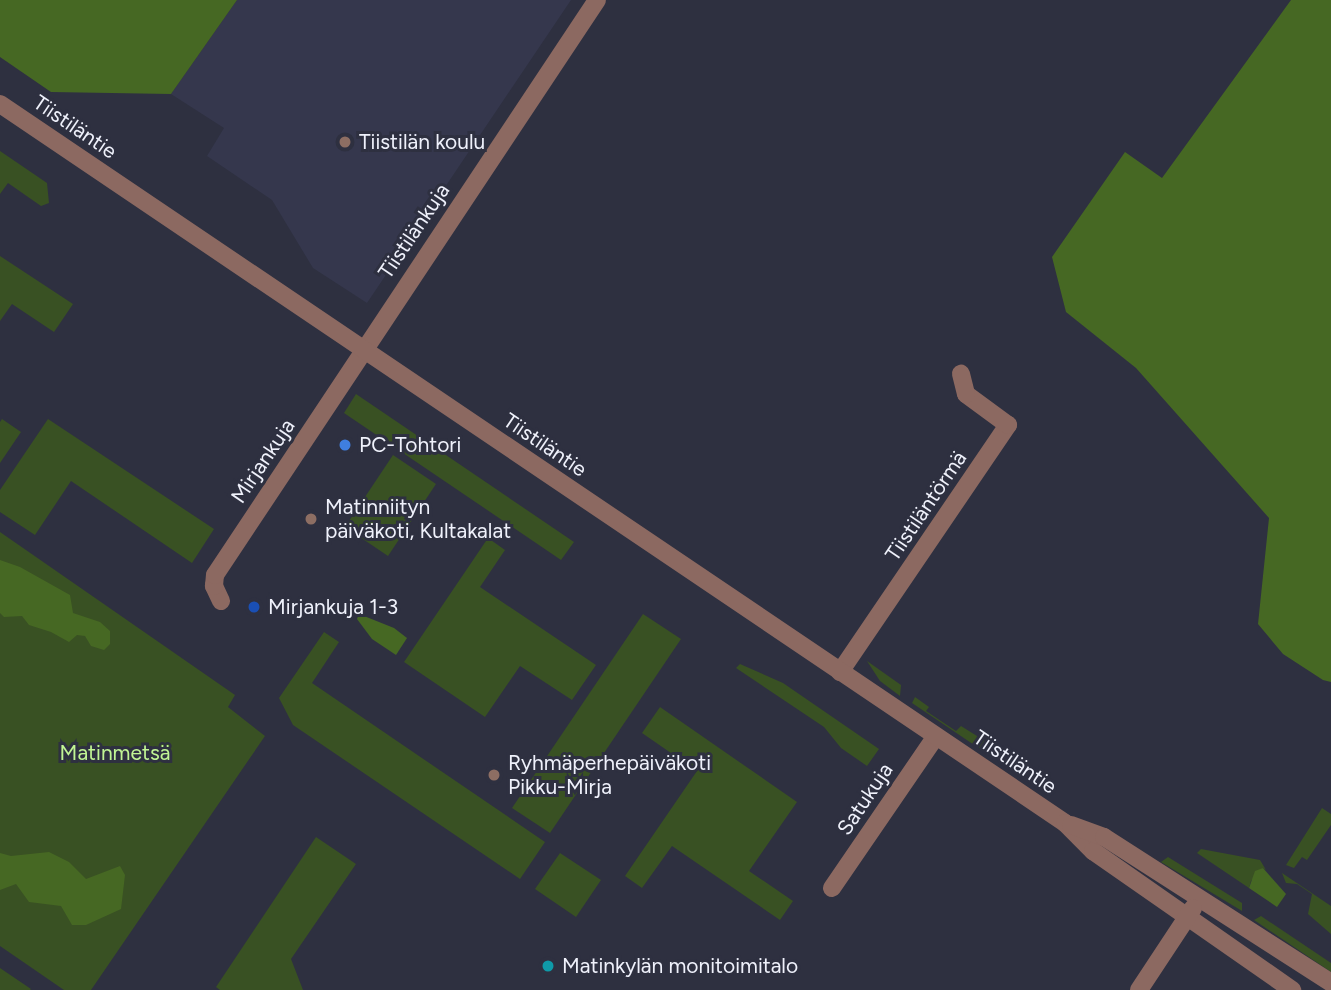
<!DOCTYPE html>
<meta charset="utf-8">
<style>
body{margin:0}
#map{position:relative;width:1331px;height:990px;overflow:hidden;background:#2e3040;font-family:Figtree,sans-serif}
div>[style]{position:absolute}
.built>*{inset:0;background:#35374d}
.green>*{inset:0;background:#395123}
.forest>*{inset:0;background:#466823}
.minor>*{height:18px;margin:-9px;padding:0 9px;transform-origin:9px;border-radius:9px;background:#8c6961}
.tertiary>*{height:18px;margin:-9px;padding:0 9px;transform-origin:9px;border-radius:9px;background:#8c6961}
.dots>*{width:19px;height:19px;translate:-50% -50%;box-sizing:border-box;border:4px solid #2e3040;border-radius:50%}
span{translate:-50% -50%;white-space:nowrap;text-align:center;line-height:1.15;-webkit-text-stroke:6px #2e3040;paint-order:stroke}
.street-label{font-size:21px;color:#eff1fb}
.poi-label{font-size:21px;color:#eff1fb}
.left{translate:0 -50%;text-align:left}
.park-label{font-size:21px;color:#c1f594}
</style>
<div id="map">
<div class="built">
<i style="clip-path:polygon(237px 0,571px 0,367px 303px,313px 268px,272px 200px,207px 156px,224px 128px,171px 94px)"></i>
</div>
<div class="green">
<i style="clip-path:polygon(0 151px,47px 183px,49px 203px,41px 206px,8px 183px,0 194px)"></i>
<i style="clip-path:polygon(0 256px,73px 304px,54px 332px,12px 304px,0 321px)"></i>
<i style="clip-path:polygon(356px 394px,574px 542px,561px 560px,344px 413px)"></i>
<i style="clip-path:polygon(2px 419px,21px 432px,0 463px,0 422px)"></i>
<i style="clip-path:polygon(48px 419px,214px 529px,192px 563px,71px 481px,35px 535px,0 512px,0 490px)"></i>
<i style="clip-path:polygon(393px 455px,436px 484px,388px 556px,345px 527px)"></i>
<i style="clip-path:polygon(0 532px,235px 695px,228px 707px,265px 736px,91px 990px,64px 990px,0 946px)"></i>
<i style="clip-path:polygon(488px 538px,505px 550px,480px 587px,596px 665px,572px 700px,520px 666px,485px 717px,404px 662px)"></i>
<i style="clip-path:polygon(643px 614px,681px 639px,550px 833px,512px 808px)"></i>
<i style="clip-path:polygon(324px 632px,339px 642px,312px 683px,545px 842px,520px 879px,293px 725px,279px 698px)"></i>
<i style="clip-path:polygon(867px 661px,901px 685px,900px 696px,880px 681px)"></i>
<i style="clip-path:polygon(740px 664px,783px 683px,879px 749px,867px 766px,841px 748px,824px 727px,736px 668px)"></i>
<i style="clip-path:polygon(915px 697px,929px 707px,926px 711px,956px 731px,961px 726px,1012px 758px,1009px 762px,989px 755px,912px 703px)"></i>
<i style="clip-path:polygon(660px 707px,797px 802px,749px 871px,793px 901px,780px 920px,672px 846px,642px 888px,625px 876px,697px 771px,642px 733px)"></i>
<i style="clip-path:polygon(1322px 808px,1331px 814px,1331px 825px,1307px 860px,1302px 857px,1294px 868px,1286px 865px)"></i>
<i style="clip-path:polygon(316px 837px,356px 864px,291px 959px,303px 990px,220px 990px,216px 987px)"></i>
<i style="clip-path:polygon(1201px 849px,1260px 860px,1266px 870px,1263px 868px,1251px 881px,1249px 888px,1197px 853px)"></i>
<i style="clip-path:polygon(560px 853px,601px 880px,576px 917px,535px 889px)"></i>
<i style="clip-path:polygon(1168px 857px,1242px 903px,1242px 911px,1161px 862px)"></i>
<i style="clip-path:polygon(1282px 873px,1331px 906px,1331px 934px,1308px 914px,1312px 894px,1297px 884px,1286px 883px)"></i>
<i style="clip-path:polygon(1261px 916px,1331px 963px,1331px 972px,1254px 920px)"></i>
<i style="clip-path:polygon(0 968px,31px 989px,30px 990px,0 990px)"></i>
</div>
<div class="forest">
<i style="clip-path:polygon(0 0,237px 0,171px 94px,51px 92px,0 57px)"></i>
<i style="clip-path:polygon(1291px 0,1331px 0,1331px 682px,1323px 680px,1283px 654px,1258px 624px,1269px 518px,1136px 368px,1066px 312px,1052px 257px,1125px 152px,1162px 178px)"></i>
<i style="clip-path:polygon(0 560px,20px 567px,70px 595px,73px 613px,100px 622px,110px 631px,110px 644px,104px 650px,91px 646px,85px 636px,77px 635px,69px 642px,51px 632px,29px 625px,22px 616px,4px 617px,0 613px)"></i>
<i style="clip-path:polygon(359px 614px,394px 628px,407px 638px,396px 655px,372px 639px,357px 619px)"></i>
<i style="clip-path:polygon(49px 852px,69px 862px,86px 879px,120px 866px,125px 875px,121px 909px,86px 925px,72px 925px,61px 906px,29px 902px,16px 884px,0 890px,0 853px,11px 856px)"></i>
<i style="clip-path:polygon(1263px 868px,1286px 894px,1277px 907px,1249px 888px,1255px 871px)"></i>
</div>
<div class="minor">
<i style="left:221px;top:601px;width:17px;rotate:-115deg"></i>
<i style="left:214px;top:586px;width:11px;rotate:-85deg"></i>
<i style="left:215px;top:575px;width:690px;rotate:-56.4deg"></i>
<i style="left:840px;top:672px;width:299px;rotate:-55.8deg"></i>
<i style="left:1008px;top:425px;width:52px;rotate:-143.6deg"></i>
<i style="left:966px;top:394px;width:21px;rotate:-104deg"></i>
<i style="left:832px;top:888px;width:184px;rotate:-55.6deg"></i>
</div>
<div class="tertiary">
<i style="left:0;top:104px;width:1285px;rotate:34.02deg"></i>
<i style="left:1065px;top:823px;width:40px;rotate:45deg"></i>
<i style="left:1093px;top:851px;width:243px;rotate:34.9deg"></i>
<i style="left:1071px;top:825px;width:35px;rotate:20deg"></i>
<i style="left:1104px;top:837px;width:270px;rotate:32.7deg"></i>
<i style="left:1139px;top:990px;width:98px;rotate:-56.6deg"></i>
</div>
<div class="dots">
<i style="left:345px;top:142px;background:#8d6e63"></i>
<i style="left:345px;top:445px;background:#3f7fe0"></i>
<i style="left:311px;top:519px;background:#8d6e63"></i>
<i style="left:254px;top:607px;background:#1a4fb4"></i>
<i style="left:494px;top:775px;background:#8d6e63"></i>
<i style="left:548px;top:966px;background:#0f9aa8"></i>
</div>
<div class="street-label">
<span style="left:75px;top:127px;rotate:34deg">Tiistiläntie</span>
<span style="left:414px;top:231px;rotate:-56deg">Tiistilänkuja</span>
<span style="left:545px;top:445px;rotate:34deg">Tiistiläntie</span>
<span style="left:263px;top:461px;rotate:-56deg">Mirjankuja</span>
<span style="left:926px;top:506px;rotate:-56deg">Tiistiläntörmä</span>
<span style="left:1015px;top:762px;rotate:34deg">Tiistiläntie</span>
<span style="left:865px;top:799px;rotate:-56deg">Satukuja</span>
</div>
<div class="poi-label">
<span class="left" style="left:359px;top:142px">Tiistilän koulu</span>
<span class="left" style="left:359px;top:445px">PC-Tohtori</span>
<span class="left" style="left:325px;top:519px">Matinniityn<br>päiväkoti, Kultakalat</span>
<span class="left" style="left:268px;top:607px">Mirjankuja 1-3</span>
<span class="left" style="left:508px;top:775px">Ryhmäperhepäiväkoti<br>Pikku-Mirja</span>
<span class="left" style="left:562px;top:966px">Matinkylän monitoimitalo</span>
</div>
<div class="park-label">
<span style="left:115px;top:753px">Matinmetsä</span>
</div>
</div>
